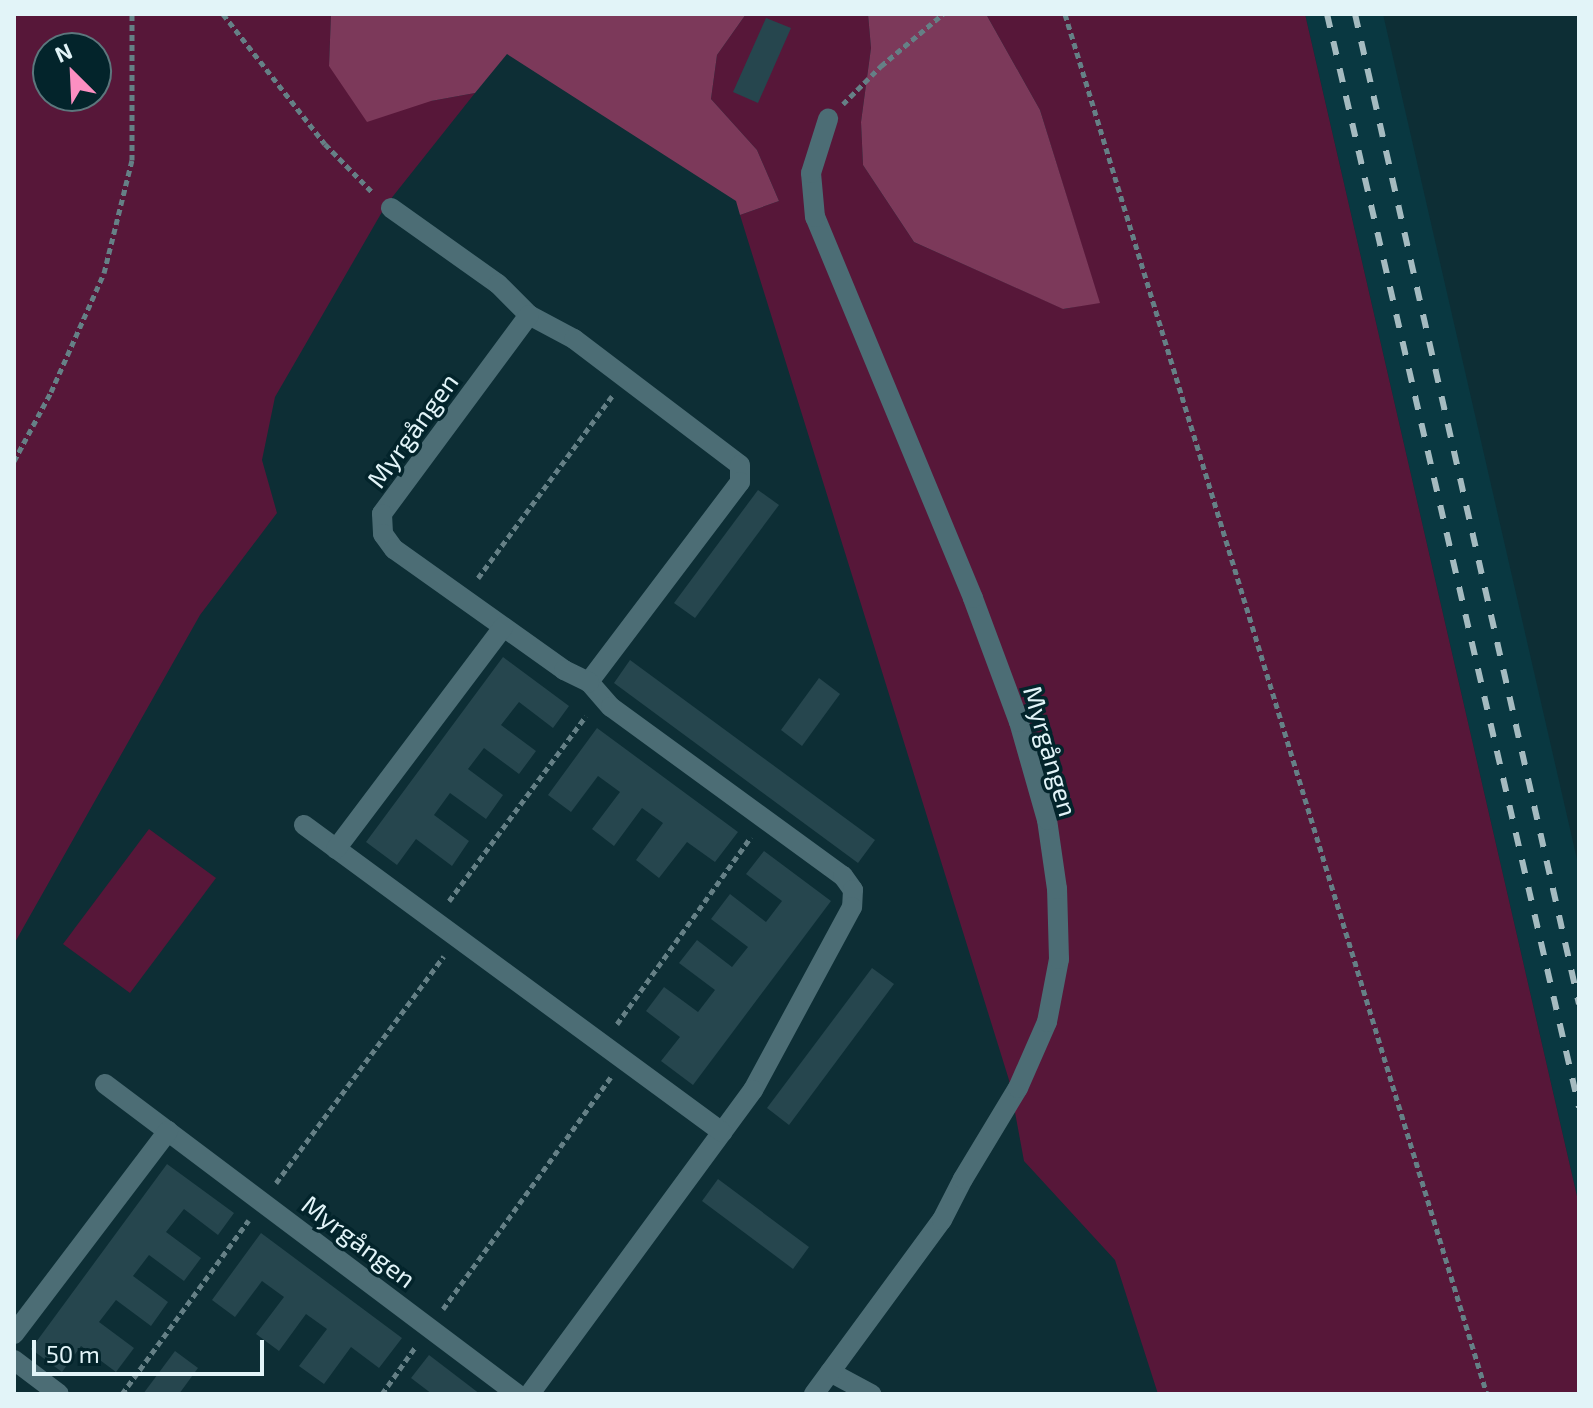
<!DOCTYPE html>
<meta charset="utf-8">
<style>
body{margin:0}
#map{position:relative;width:1593px;height:1408px;overflow:hidden;background:#0d2e35;font-family:"Exo 2",sans-serif}
div>[style]{position:absolute}
.built>*{inset:0;background:#093841}
.green>*{inset:0;background:#571739}
.forest>*{inset:0;background:#7c395a}
.building>*{inset:0;background:#26464e}
.path>*{height:5px;margin-top:-2.5px;transform-origin:0;background:repeating-linear-gradient(90deg,#658086 0 6px,transparent 0 10px)}
.minor>*{height:20px;margin:-10px;padding:0 10px;transform-origin:10px;border-radius:10px;background:#4c6d75}
.rail>*{height:6px;margin-top:-3px;transform-origin:0;background:repeating-linear-gradient(90deg,#a5bbc0 0 14px,transparent 0 28px)}
span{translate:-50% -50%;white-space:nowrap;text-align:center;line-height:1.15;-webkit-text-stroke:7px #03242b;paint-order:stroke}
.street-label{font-size:26px;color:#e2f4f8}
.frame{position:absolute;inset:0;border:16px solid #e2f4f8;pointer-events:none}
.north{position:absolute;left:32px;top:32px;width:80px;height:80px;box-sizing:border-box;background:#03242b;border:2px solid #5c777d;border-radius:50%;rotate:336deg;font-size:22px;font-weight:700;line-height:32px;text-align:center;color:#e2f4f8}
.north::after{content:'';display:block;margin:auto;width:28px;height:36px;background:#fc8fc2;clip-path:polygon(50% 0,100% 100%,50% 72%,0 100%)}
.scale{position:absolute;left:32px;top:1340px;width:232px;height:36px;box-sizing:border-box;border:4px solid #e2f4f8;border-top:0;padding-left:10px;font-size:24px;line-height:28px;white-space:nowrap;color:#e2f4f8;-webkit-text-stroke:6px #03242b;paint-order:stroke}
</style>
<div id="map">
<div class="built">
<i style="clip-path:polygon(1305px 14px,1383px 14px,1579px 868px,1579px 1205px)"></i>
</div>
<div class="green">
<i style="clip-path:polygon(evenodd,14px 14px,331px 14px,329px 66px,431px 101px,475px 93px,386px 205px,275px 397px,262px 460px,277px 513px,200px 615px,14px 944px,14px 14px,48px 48px,96px 48px,96px 96px,48px 96px,48px 48px)"></i>
<i style="clip-path:polygon(746px 14px,868px 14px,871px 48px,861px 122px,863px 165px,914px 242px,1064px 309px,1099px 302px,1040px 110px,986px 14px,1305px 14px,1579px 1205px,1579px 1394px,1158px 1394px,1115px 1260px,1024px 1161px,1009px 1080px,740px 215px,779px 201px,757px 150px,711px 99px,717px 55px)"></i>
<i style="clip-path:polygon(149px 829px,216px 878px,130px 993px,63px 944px)"></i>
</div>
<div class="forest">
<i style="clip-path:polygon(331px 14px,746px 14px,717px 55px,711px 99px,757px 150px,779px 201px,740px 215px,736px 201px,507px 54px,475px 93px,431px 101px,367px 122px,329px 66px)"></i>
<i style="clip-path:polygon(868px 14px,986px 14px,1040px 110px,1100px 303px,1063px 309px,914px 242px,863px 165px,861px 122px,871px 48px)"></i>
</div>
<div class="building">
<i style="clip-path:polygon(766px 18px,791px 28px,758px 103px,733px 92px)"></i>
<i style="clip-path:polygon(758px 490px,779px 505px,695px 618px,674px 603px)"></i>
<i style="clip-path:polygon(503px 657px,569px 706px,553px 728px,519px 702px,501px 725px,536px 751px,519px 774px,484px 748px,468px 769px,503px 795px,486px 819px,450px 793px,434px 815px,469px 841px,452px 866px,416px 839px,397px 865px,366px 842px)"></i>
<i style="clip-path:polygon(630px 660px,875px 840px,858px 863px,614px 683px)"></i>
<i style="clip-path:polygon(819px 678px,840px 694px,802px 746px,781px 730px)"></i>
<i style="clip-path:polygon(597px 728px,738px 832px,715px 862px,687px 842px,659px 878px,636px 860px,663px 823px,642px 808px,614px 846px,592px 829px,620px 792px,598px 776px,571px 812px,548px 795px)"></i>
<i style="clip-path:polygon(764px 851px,831px 901px,693px 1085px,661px 1061px,680px 1037px,646px 1011px,664px 987px,698px 1012px,715px 990px,679px 963px,697px 940px,732px 967px,748px 947px,711px 919px,730px 894px,766px 922px,782px 901px,746px 874px)"></i>
<i style="clip-path:polygon(872px 968px,894px 984px,789px 1125px,767px 1108px)"></i>
<i style="clip-path:polygon(167px 1164px,234px 1213px,218px 1235px,184px 1209px,166px 1232px,201px 1258px,184px 1281px,149px 1255px,133px 1276px,168px 1302px,151px 1326px,116px 1300px,99px 1322px,134px 1348px,116px 1372px,81px 1346px,62px 1372px,31px 1349px)"></i>
<i style="clip-path:polygon(718px 1179px,809px 1247px,793px 1269px,702px 1201px)"></i>
<i style="clip-path:polygon(261px 1233px,402px 1338px,379px 1368px,351px 1347px,324px 1384px,299px 1366px,327px 1329px,306px 1314px,279px 1351px,256px 1334px,284px 1297px,262px 1281px,235px 1317px,212px 1300px)"></i>
<i style="clip-path:polygon(175px 1351px,198px 1368px,179px 1394px,143px 1394px)"></i>
<i style="clip-path:polygon(429px 1355px,480px 1394px,432px 1394px,411px 1378px)"></i>
</div>
<div class="path">
<i style="left:223px;top:14px;width:165px;rotate:51.9deg"></i>
<i style="left:325px;top:144px;width:67px;rotate:45.6deg"></i>
<i style="left:1065px;top:14px;width:1443px;rotate:73deg"></i>
<i style="left:843px;top:104px;width:54px;rotate:-45deg"></i>
<i style="left:881px;top:66px;width:81px;rotate:-40deg"></i>
<i style="left:14px;top:461px;width:78px;rotate:-61.8deg"></i>
<i style="left:51px;top:392px;width:130px;rotate:-66deg"></i>
<i style="left:104px;top:273px;width:116px;rotate:-76.1deg"></i>
<i style="left:132px;top:160px;width:146px;rotate:-90deg"></i>
<i style="left:478px;top:578px;width:226px;rotate:-53.6deg"></i>
<i style="left:449px;top:901px;width:230px;rotate:-53.5deg"></i>
<i style="left:617px;top:1024px;width:230px;rotate:-54.4deg"></i>
<i style="left:276px;top:1183px;width:282px;rotate:-53.5deg"></i>
<i style="left:443px;top:1309px;width:286px;rotate:-54.1deg"></i>
<i style="left:122px;top:1394px;width:215px;rotate:-53.9deg"></i>
<i style="left:382px;top:1394px;width:59px;rotate:-54.7deg"></i>
</div>
<div class="minor">
<i style="left:391px;top:208px;width:131px;rotate:35.4deg"></i>
<i style="left:498px;top:284px;width:44px;rotate:45deg"></i>
<i style="left:529px;top:315px;width:51px;rotate:28.1deg"></i>
<i style="left:574px;top:339px;width:208px;rotate:37.2deg"></i>
<i style="left:740px;top:465px;width:17px;rotate:90deg"></i>
<i style="left:740px;top:482px;width:251px;rotate:127.1deg"></i>
<i style="left:589px;top:682px;width:33px;rotate:49deg"></i>
<i style="left:611px;top:707px;width:287px;rotate:36.1deg"></i>
<i style="left:843px;top:876px;width:17px;rotate:54deg"></i>
<i style="left:853px;top:890px;width:17px;rotate:93deg"></i>
<i style="left:852px;top:907px;width:208px;rotate:118.4deg"></i>
<i style="left:753px;top:1090px;width:377px;rotate:126.3deg"></i>
<i style="left:529px;top:315px;width:247px;rotate:126.5deg"></i>
<i style="left:382px;top:514px;width:20px;rotate:87deg"></i>
<i style="left:383px;top:534px;width:19px;rotate:54deg"></i>
<i style="left:394px;top:549px;width:209px;rotate:35.4deg"></i>
<i style="left:564px;top:670px;width:28px;rotate:26deg"></i>
<i style="left:304px;top:825px;width:519px;rotate:36.3deg"></i>
<i style="left:336px;top:849px;width:278px;rotate:-53deg"></i>
<i style="left:105px;top:1084px;width:516px;rotate:36.96deg"></i>
<i style="left:14px;top:1334px;width:255px;rotate:-52.8deg"></i>
<i style="left:14px;top:1360px;width:56px;rotate:37.1deg"></i>
<i style="left:830px;top:1372px;width:47px;rotate:28.2deg"></i>
<i style="left:814px;top:1394px;width:216px;rotate:-53.7deg"></i>
<i style="left:942px;top:1220px;width:46px;rotate:-62.9deg"></i>
<i style="left:963px;top:1179px;width:106px;rotate:-58.9deg"></i>
<i style="left:1018px;top:1088px;width:72px;rotate:-66.3deg"></i>
<i style="left:1047px;top:1022px;width:64px;rotate:-79.2deg"></i>
<i style="left:1059px;top:959px;width:70px;rotate:-91.6deg"></i>
<i style="left:1057px;top:889px;width:70px;rotate:-98.2deg"></i>
<i style="left:1047px;top:820px;width:102px;rotate:-105.9deg"></i>
<i style="left:1019px;top:722px;width:132px;rotate:-110.4deg"></i>
<i style="left:973px;top:598px;width:412px;rotate:-112.5deg"></i>
<i style="left:815px;top:217px;width:44px;rotate:-95.2deg"></i>
<i style="left:811px;top:173px;width:57px;rotate:-72.5deg"></i>
</div>
<div class="rail">
<i style="left:1327px;top:14px;width:1122px;rotate:77.02deg"></i>
<i style="left:1355px;top:14px;width:1015px;rotate:77.25deg"></i>
</div>
<div class="street-label">
<span style="left:412px;top:430px;rotate:-54deg">Myrgången</span>
<span style="left:1051px;top:751px;rotate:74deg">Myrgången</span>
<span style="left:359px;top:1241px;rotate:37deg">Myrgången</span>
</div>
<div class="frame"></div>
<div class="north">N</div>
<div class="scale">50 m</div>
</div>
